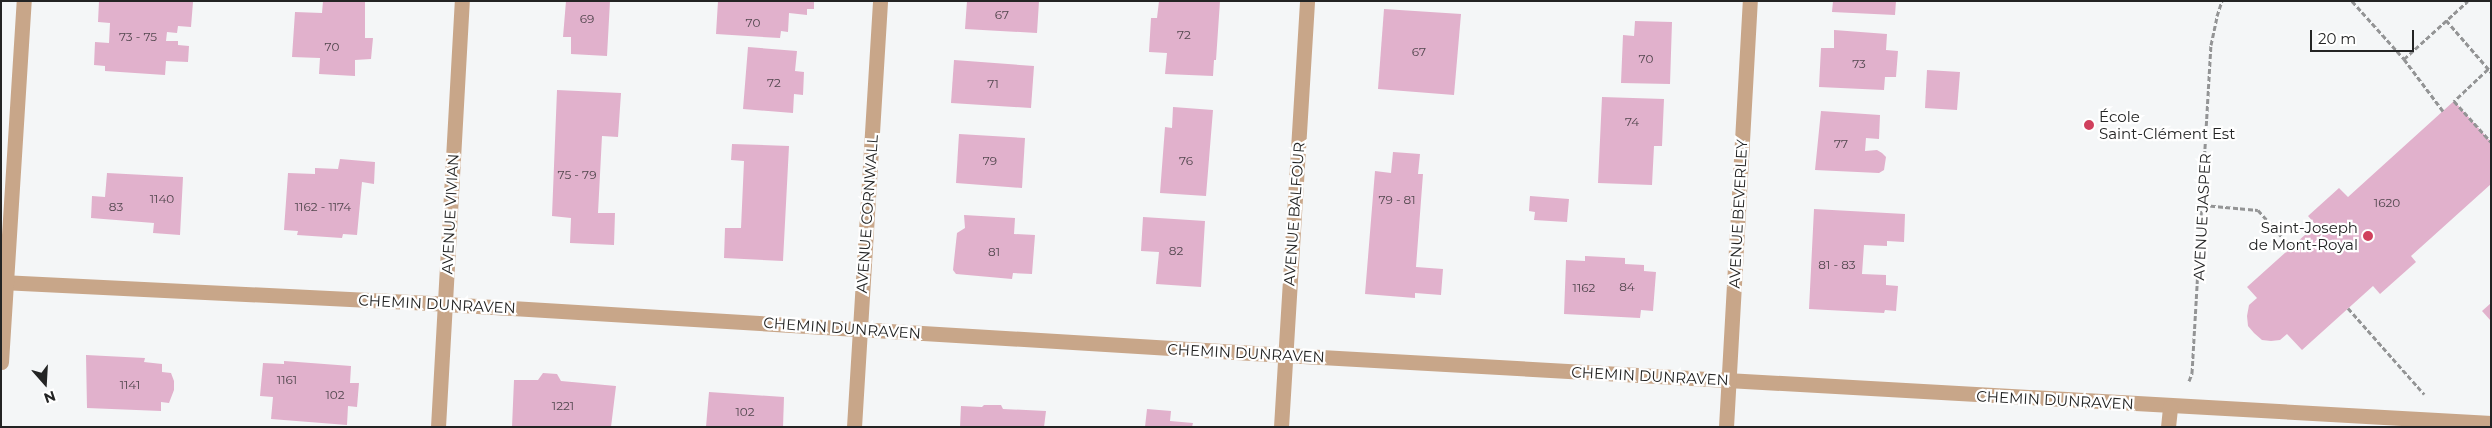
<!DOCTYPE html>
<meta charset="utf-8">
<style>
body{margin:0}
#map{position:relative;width:2492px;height:428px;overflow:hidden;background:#f4f6f7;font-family:Montserrat,sans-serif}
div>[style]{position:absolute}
.building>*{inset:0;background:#e1b1cc}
.path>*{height:3px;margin-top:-1.5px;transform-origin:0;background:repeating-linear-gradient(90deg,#939495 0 5px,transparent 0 7.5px)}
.minor>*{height:15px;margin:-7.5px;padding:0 7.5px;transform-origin:7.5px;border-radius:7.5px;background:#c8a689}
.dots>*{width:14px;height:14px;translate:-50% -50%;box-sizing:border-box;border:2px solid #fff;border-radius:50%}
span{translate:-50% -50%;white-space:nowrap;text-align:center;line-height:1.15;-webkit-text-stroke:4.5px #fff;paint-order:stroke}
.number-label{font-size:12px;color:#52474e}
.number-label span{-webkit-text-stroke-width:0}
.poi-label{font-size:15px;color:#232424}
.left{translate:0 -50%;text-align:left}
.right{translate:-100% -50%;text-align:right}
.street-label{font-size:15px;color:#232424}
.frame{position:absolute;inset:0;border:2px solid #232424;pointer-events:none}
.north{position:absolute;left:20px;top:358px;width:50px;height:50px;-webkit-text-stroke:4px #fff;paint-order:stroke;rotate:161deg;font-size:14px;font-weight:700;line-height:20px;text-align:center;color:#232424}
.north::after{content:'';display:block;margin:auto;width:18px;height:22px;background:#232424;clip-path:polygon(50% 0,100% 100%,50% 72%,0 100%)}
.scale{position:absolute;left:2310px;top:30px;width:104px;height:22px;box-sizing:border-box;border:2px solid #232424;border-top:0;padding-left:6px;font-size:15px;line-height:18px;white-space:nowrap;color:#232424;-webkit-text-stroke:4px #fff;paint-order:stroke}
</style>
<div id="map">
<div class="building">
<i style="clip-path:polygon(99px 1px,193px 2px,191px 27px,178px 26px,177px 33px,167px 32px,166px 41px,178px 41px,178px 45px,189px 46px,188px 62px,166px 61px,165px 75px,105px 71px,105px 66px,94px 65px,95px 42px,109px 43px,110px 23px,98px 22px)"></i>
<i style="clip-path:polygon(323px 1px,365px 1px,365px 38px,373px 38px,371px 59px,355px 60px,355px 76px,319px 74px,320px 58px,292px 57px,295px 12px,322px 13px)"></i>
<i style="clip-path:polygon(566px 1px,610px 1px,607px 56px,571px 54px,571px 37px,563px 37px)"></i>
<i style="clip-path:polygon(718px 1px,814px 1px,814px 9px,807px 9px,807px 15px,789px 13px,788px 32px,781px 31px,780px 38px,716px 34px)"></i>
<i style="clip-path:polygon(967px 1px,1039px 1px,1037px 33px,965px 29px)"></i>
<i style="clip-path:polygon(1159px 1px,1220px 1px,1216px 60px,1214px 60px,1213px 76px,1165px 74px,1167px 53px,1149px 52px,1151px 18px,1157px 18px)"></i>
<i style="clip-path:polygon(1833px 1px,1896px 1px,1895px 15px,1832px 12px)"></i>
<i style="clip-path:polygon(1384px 9px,1461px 14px,1454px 95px,1378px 89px)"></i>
<i style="clip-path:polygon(1635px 21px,1672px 22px,1670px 84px,1621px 83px,1623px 35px,1634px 36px)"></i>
<i style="clip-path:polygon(1834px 30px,1887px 34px,1886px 50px,1898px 51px,1896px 77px,1885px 77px,1884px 90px,1819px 87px,1821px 48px,1834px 48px)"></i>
<i style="clip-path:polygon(748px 47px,797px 51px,795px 71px,804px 72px,803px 95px,794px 94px,793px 113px,743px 109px)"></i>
<i style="clip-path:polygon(954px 60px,1034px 66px,1031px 108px,951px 103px)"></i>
<i style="clip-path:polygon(1927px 70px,1960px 72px,1957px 110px,1925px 108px)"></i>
<i style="clip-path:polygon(557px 90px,621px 93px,618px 137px,602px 136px,598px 213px,615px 213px,614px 245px,570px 243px,571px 218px,552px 216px)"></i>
<i style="clip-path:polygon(1602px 97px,1664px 99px,1662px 146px,1654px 146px,1652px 185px,1598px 183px)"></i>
<i style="clip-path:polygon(2454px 101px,2491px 142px,2491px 184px,2411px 256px,2416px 262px,2380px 294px,2373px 286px,2302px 350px,2287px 334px,2280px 340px,2271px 341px,2262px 340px,2254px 333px,2248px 326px,2247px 316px,2249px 305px,2257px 298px,2247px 287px,2316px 225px,2308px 216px,2339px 188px,2348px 197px)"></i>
<i style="clip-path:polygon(1173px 107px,1213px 110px,1206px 196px,1160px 193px,1165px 127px,1172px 128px)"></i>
<i style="clip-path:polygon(1821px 111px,1880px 115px,1879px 139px,1866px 138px,1865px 151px,1877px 150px,1882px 153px,1886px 157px,1884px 170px,1879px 173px,1815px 170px)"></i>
<i style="clip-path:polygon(959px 134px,1025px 138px,1022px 188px,956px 183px)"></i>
<i style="clip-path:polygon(732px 144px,789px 146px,783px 261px,724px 258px,725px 228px,741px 228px,744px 161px,731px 160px)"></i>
<i style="clip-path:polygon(1393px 152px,1420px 154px,1418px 174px,1423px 174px,1416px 267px,1443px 269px,1441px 295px,1415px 293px,1415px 298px,1365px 294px,1375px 171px,1391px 173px)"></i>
<i style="clip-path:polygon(340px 159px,375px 162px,374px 184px,362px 182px,357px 235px,343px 234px,342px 238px,297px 235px,298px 231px,284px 230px,288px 173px,315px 174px,315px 168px,338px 169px)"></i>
<i style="clip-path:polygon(107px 173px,183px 177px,180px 235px,153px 233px,154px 223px,91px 218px,92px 196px,105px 197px)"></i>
<i style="clip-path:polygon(1530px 196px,1569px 199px,1567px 222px,1534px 220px,1535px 212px,1529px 211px)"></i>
<i style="clip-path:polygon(1814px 209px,1905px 214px,1904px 242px,1887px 241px,1887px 246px,1864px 245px,1862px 274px,1886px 275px,1886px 285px,1898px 286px,1896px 311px,1885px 310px,1884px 313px,1809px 309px)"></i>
<i style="clip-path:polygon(964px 215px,1015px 218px,1014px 234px,1035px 235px,1032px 274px,1013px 273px,1012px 279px,956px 274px,953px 270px,957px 233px,965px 228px)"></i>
<i style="clip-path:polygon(1143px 217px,1205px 221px,1201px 287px,1156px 284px,1159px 252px,1141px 251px)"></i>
<i style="clip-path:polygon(1585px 256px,1625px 258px,1625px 264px,1644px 265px,1644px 271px,1656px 272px,1653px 311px,1641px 310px,1640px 318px,1564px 314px,1566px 260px,1585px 261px)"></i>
<i style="clip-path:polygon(2491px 303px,2491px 321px,2482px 311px)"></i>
<i style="clip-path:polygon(86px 355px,145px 358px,144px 362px,162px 364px,162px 372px,171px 373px,174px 381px,174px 390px,169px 403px,161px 402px,161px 411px,87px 408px)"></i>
<i style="clip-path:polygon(284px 361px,351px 366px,350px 383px,359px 383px,357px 407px,348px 406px,347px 425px,271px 419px,273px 397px,260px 396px,263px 363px,284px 364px)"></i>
<i style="clip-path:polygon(543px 373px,557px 374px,561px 381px,616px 386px,611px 427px,512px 427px,514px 380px,538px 380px)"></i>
<i style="clip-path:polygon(709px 392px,784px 397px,783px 427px,706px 427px)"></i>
<i style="clip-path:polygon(984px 405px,1001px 405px,1003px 409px,1046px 411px,1044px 427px,960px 427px,961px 406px,982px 407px)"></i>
<i style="clip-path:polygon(1147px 409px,1171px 411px,1170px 421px,1193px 423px,1192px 427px,1145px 427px)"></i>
</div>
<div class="path">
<i style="left:2352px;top:1px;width:78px;rotate:48.1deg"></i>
<i style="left:2404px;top:59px;width:65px;rotate:53.1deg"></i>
<i style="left:2446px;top:20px;width:69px;rotate:49.1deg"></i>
<i style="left:2404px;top:59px;width:86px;rotate:-42.2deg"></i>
<i style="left:2488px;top:69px;width:47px;rotate:136.7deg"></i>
<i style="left:2454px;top:101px;width:55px;rotate:47.9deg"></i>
<i style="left:2203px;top:205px;width:55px;rotate:5.2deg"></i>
<i style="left:2258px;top:210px;width:50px;rotate:48.3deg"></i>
<i style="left:2348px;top:308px;width:115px;rotate:48.5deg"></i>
<i style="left:2189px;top:381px;width:9px;rotate:-69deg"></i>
<i style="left:2192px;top:373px;width:329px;rotate:-86.7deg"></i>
<i style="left:2211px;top:45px;width:30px;rotate:-78deg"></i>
<i style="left:2217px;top:16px;width:16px;rotate:-72deg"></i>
</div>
<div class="minor">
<i style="left:1px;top:282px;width:445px;rotate:2.8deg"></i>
<i style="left:445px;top:304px;width:842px;rotate:3.47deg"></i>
<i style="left:1285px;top:355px;width:1208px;rotate:3.23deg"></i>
<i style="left:1px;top:362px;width:362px;rotate:-86.4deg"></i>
<i style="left:438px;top:427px;width:427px;rotate:-86.8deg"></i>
<i style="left:854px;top:427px;width:427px;rotate:-86.5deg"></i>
<i style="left:1281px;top:427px;width:427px;rotate:-86.5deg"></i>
<i style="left:1726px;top:427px;width:427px;rotate:-86.8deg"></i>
<i style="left:2168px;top:427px;width:20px;rotate:-84deg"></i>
</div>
<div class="dots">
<i style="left:2089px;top:125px;background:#d0405d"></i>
<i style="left:2368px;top:236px;background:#d0405d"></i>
</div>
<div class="number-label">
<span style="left:1002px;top:15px">67</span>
<span style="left:587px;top:19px">69</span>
<span style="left:753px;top:23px">70</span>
<span style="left:1184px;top:35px">72</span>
<span style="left:138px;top:37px">73 - 75</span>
<span style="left:332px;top:47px">70</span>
<span style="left:1419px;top:52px">67</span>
<span style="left:1646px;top:59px">70</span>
<span style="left:1859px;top:64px">73</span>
<span style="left:774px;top:83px">72</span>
<span style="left:993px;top:84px">71</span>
<span style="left:1632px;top:122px">74</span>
<span style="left:1841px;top:144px">77</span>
<span style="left:990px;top:161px">79</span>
<span style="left:1186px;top:161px">76</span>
<span style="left:577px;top:175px">75 - 79</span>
<span style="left:162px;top:199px">1140</span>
<span style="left:1397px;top:200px">79 - 81</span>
<span style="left:2387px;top:203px">1620</span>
<span style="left:116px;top:207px">83</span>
<span style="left:323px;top:207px">1162 - 1174</span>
<span style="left:1176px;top:251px">82</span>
<span style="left:994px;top:252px">81</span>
<span style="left:1837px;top:265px">81 - 83</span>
<span style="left:1627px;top:287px">84</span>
<span style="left:1584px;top:288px">1162</span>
<span style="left:287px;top:380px">1161</span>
<span style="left:130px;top:385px">1141</span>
<span style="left:335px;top:395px">102</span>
<span style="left:563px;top:406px">1221</span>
<span style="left:745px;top:412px">102</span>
</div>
<div class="poi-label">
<span class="left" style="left:2099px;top:125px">École<br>Saint-Clément Est</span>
<span class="right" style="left:2358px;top:236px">Saint-Joseph<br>de Mont-Royal</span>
</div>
<div class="street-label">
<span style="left:450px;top:214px;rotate:-87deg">AVENUE VIVIAN</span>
<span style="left:867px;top:214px;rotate:-86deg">AVENUE CORNWALL</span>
<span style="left:1294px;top:214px;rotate:-86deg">AVENUE BALFOUR</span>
<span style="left:1738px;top:214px;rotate:-87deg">AVENUE BEVERLEY</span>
<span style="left:2202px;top:217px;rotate:-87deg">AVENUE JASPER</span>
<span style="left:437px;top:304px;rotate:3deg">CHEMIN DUNRAVEN</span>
<span style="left:842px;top:328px;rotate:4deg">CHEMIN DUNRAVEN</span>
<span style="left:1246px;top:353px;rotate:3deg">CHEMIN DUNRAVEN</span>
<span style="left:1650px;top:376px;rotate:3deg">CHEMIN DUNRAVEN</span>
<span style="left:2055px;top:400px;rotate:3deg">CHEMIN DUNRAVEN</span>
</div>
<div class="frame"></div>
<div class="north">N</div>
<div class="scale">20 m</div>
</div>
